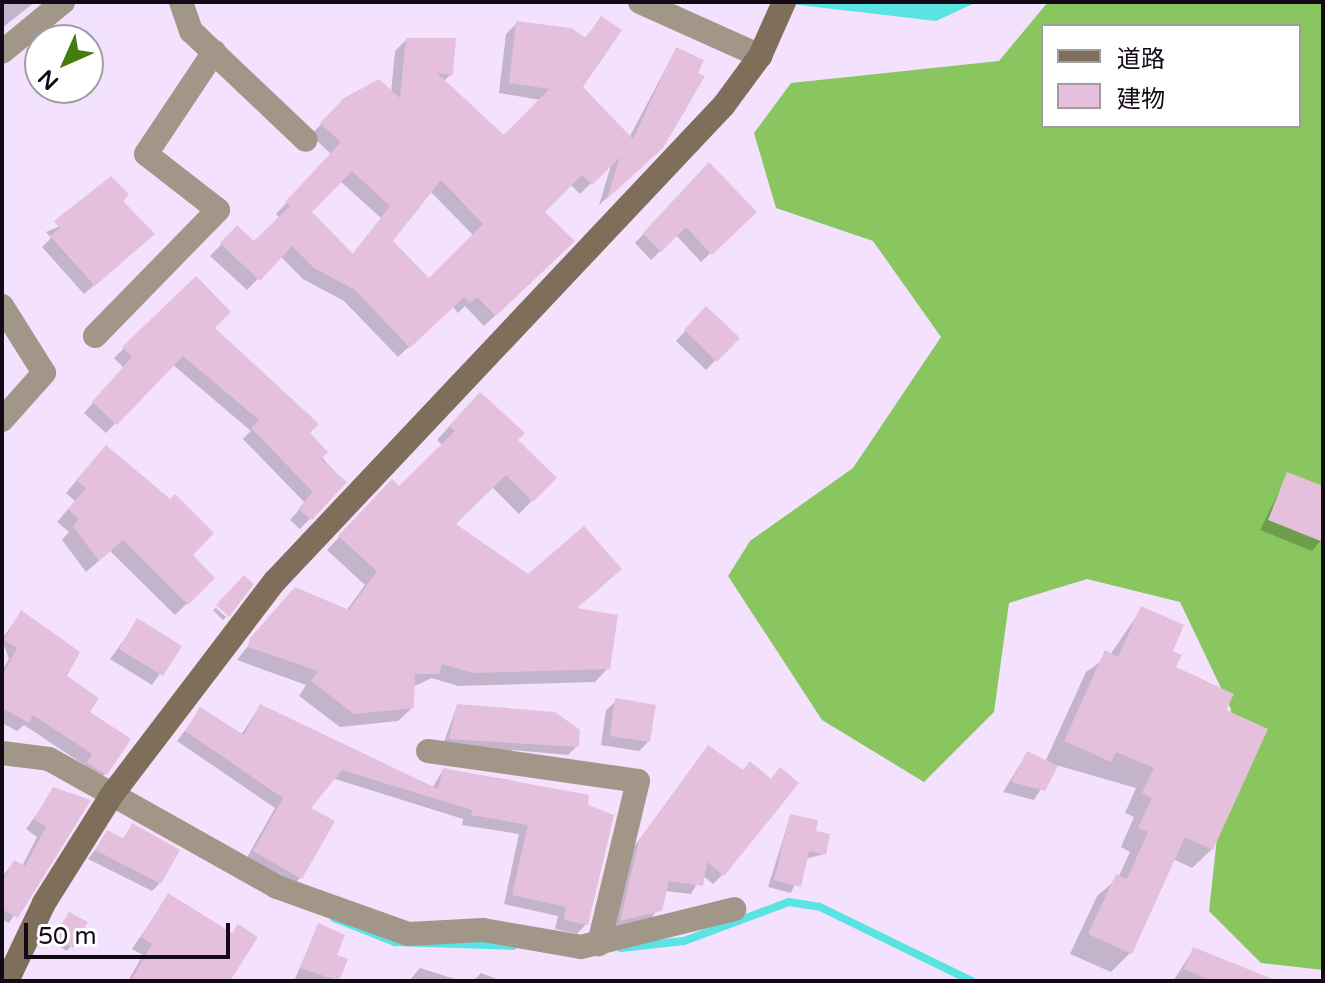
<!DOCTYPE html>
<meta charset="utf-8">
<style>
body{margin:0}
#map{position:relative;width:1325px;height:983px;overflow:hidden;background:#f4e1fe;font-family:"Varela Round","Noto Sans JP",sans-serif}
div>[style]{position:absolute}
.forest>*{inset:0;background:#89c65f}
.water>*{inset:0;background:#59e4e3}
.shadow>*{inset:0;background:#0003}
.stream>*{height:8px;margin:-4px;padding:0 4px;transform-origin:4px;border-radius:4px;background:#59e4e3}
.building>*{inset:0;background:#e5c0dc}
.street>*{height:24px;margin:-12px;padding:0 12px;transform-origin:12px;border-radius:12px;background:#a19688}
.secondary>*{height:24px;margin:-12px;padding:0 12px;transform-origin:12px;border-radius:12px;background:#7f6e59}
span{translate:-50% -50%;white-space:nowrap;text-align:center;line-height:1.15;-webkit-text-stroke:7px #fff;paint-order:stroke}
.frame{position:absolute;inset:0;border:4px solid #120a16;pointer-events:none}
.legend{position:absolute;left:1041px;top:24px;width:260px;height:104px;box-sizing:border-box;background:#fff;border:2px solid #a09da2;margin:0;padding:10px 14px;list-style:none;font-size:24px;color:#120a16}
.legend li{display:flex;align-items:center;gap:16px;height:40px}
.legend b{width:40px;border:2px solid #a09da2}
.north{position:absolute;left:24px;top:24px;width:80px;height:80px;box-sizing:border-box;background:#fff;border:2px solid #a09da2;border-radius:50%;rotate:225deg;font-size:22px;font-weight:700;line-height:32px;text-align:center;color:#120a16}
.north::after{content:'';display:block;margin:auto;width:28px;height:36px;background:#457c10;clip-path:polygon(50% 0,100% 100%,50% 72%,0 100%)}
.scale{position:absolute;left:24px;top:923px;width:206px;height:36px;box-sizing:border-box;border:4px solid #120a16;border-top:0;padding-left:10px;font-size:24px;line-height:28px;white-space:nowrap;color:#120a16;-webkit-text-stroke:6px #fff;paint-order:stroke}
</style>
<div id="map">
<div class="forest">
<i style="clip-path:polygon(evenodd,1048px 2px,1323px 2px,1323px 970px,1261px 963px,1209px 911px,1231px 709px,1180px 602px,1087px 579px,1009px 603px,994px 712px,924px 782px,822px 720px,728px 576px,750px 541px,853px 468px,941px 337px,873px 241px,776px 208px,754px 133px,791px 83px,999px 61px,1048px 2px,1043px 26px,1299px 26px,1299px 126px,1043px 126px,1043px 26px)"></i>
</div>
<div class="water">
<i style="clip-path:polygon(773px 2px,977px 2px,936px 21px)"></i>
</div>
<div class="shadow">
<i style="clip-path:polygon(2px 2px,35px 2px,2px 28px)"></i>
<i style="clip-path:polygon(evenodd,601px 19px,581px 87px,629px 138px,676px 49px,702px 61px,685px 111px,648px 160px,599px 205px,612px 162px,580px 194px,571px 185px,542px 212px,531px 282px,484px 326px,465px 306px,458px 313px,452px 306px,398px 357px,344px 301px,303px 279px,280px 256px,247px 290px,210px 256px,237px 228px,254px 244px,280px 218px,276px 214px,332px 155px,311px 135px,345px 99px,391px 93px,395px 51px,406px 40px,451px 74px,444px 81px,504px 138px,541px 100px,499px 93px,506px 34px,517px 23px,584px 39px,601px 19px,340px 181px,381px 218px,352px 255px,309px 212px,340px 181px,601px 19px,430px 191px,474px 236px,429px 280px,391px 242px,430px 191px)"></i>
<i style="clip-path:polygon(700px 174px,754px 212px,701px 262px,676px 235px,651px 260px,635px 243px)"></i>
<i style="clip-path:polygon(120px 201px,142px 243px,84px 294px,42px 247px,51px 238px,46px 232px)"></i>
<i style="clip-path:polygon(196px 279px,212px 328px,344px 483px,300px 529px,290px 520px,305px 503px,243px 439px,251px 431px,172px 364px,106px 433px,84px 413px,124px 368px,114px 358px)"></i>
<i style="clip-path:polygon(706px 309px,737px 338px,706px 370px,676px 341px)"></i>
<i style="clip-path:polygon(466px 408px,516px 440px,554px 478px,519px 514px,492px 487px,454px 524px,574px 610px,608px 668px,595px 682px,458px 686px,432px 678px,412px 687px,412px 708px,398px 721px,340px 727px,299px 696px,306px 685px,237px 660px,282px 603px,346px 611px,365px 585px,327px 550px,379px 495px,399px 488px,443px 446px,437px 440px)"></i>
<i style="clip-path:polygon(94px 460px,213px 578px,175px 615px,110px 551px,86px 572px,62px 540px,69px 532px,57px 522px,75px 501px,66px 493px)"></i>
<i style="clip-path:polygon(1288px 474px,1323px 488px,1323px 538px,1312px 551px,1260px 530px)"></i>
<i style="clip-path:polygon(216px 608px,226px 617px,223px 620px,213px 610px)"></i>
<i style="clip-path:polygon(1142px 608px,1174px 668px,1224px 711px,1212px 849px,1192px 868px,1173px 859px,1130px 953px,1111px 972px,1070px 954px,1097px 896px,1118px 878px,1130px 852px,1121px 847px,1134px 817px,1125px 813px,1136px 788px,1056px 765px,1034px 800px,1003px 792px,1027px 753px,1045px 762px,1086px 672px,1110px 655px)"></i>
<i style="clip-path:polygon(21px 613px,87px 712px,106px 773px,96px 783px,78px 773px,84px 765px,24px 725px,17px 731px,2px 723px,2px 671px,9px 659px,2px 639px)"></i>
<i style="clip-path:polygon(138px 621px,179px 646px,152px 685px,110px 659px)"></i>
<i style="clip-path:polygon(616px 701px,649px 741px,639px 751px,601px 745px,606px 710px)"></i>
<i style="clip-path:polygon(260px 706px,432px 788px,443px 770px,510px 780px,586px 924px,577px 934px,555px 929px,558px 916px,504px 904px,519px 834px,462px 825px,463px 819px,332px 778px,308px 808px,300px 878px,291px 887px,245px 861px,275px 808px,177px 741px,201px 710px,241px 735px)"></i>
<i style="clip-path:polygon(457px 706px,577px 746px,568px 755px,513px 750px,507px 756px,442px 747px)"></i>
<i style="clip-path:polygon(708px 747px,723px 874px,713px 884px,702px 875px,691px 894px,665px 891px,651px 920px,614px 929px,630px 852px)"></i>
<i style="clip-path:polygon(54px 790px,88px 800px,9px 923px,2px 920px,2px 877px,14px 862px,22px 866px,37px 837px,26px 829px)"></i>
<i style="clip-path:polygon(790px 817px,813px 833px,824px 854px,805px 859px,791px 893px,768px 887px)"></i>
<i style="clip-path:polygon(133px 825px,160px 883px,152px 891px,88px 859px,108px 833px,122px 840px)"></i>
<i style="clip-path:polygon(168px 896px,227px 981px,128px 981px,143px 955px,132px 949px)"></i>
<i style="clip-path:polygon(65px 919px,71px 946px,67px 951px,52px 942px)"></i>
<i style="clip-path:polygon(318px 926px,338px 980px,343px 981px,294px 981px)"></i>
<i style="clip-path:polygon(1194px 949px,1267px 981px,1173px 981px)"></i>
<i style="clip-path:polygon(420px 968px,461px 981px,409px 981px)"></i>
<i style="clip-path:polygon(481px 973px,502px 981px,473px 981px)"></i>
</div>
<div class="stream">
<i style="left:334px;top:918px;width:66px;rotate:21.5deg"></i>
<i style="left:395px;top:942px;width:118px;rotate:1.9deg"></i>
<i style="left:621px;top:948px;width:63px;rotate:-6.3deg"></i>
<i style="left:684px;top:941px;width:112px;rotate:-20.4deg"></i>
<i style="left:789px;top:902px;width:31px;rotate:9deg"></i>
<i style="left:820px;top:907px;width:169px;rotate:26deg"></i>
</div>
<div class="building">
<i style="clip-path:polygon(evenodd,601px 16px,622px 30px,583px 87px,633px 139px,676px 47px,704px 60px,698px 73px,705px 76px,663px 148px,607px 199px,620px 157px,592px 185px,582px 175px,545px 212px,575px 241px,496px 316px,477px 297px,470px 303px,464px 297px,410px 348px,355px 290px,314px 268px,292px 246px,260px 281px,220px 243px,237px 225px,254px 241px,290px 206px,285px 202px,341px 142px,320px 123px,344px 98px,379px 79px,400px 98px,406px 38px,456px 38px,453px 75px,437px 73px,504px 135px,549px 89px,509px 83px,516px 21px,571px 28px,586px 38px,601px 16px,352px 171px,390px 206px,353px 254px,312px 212px,352px 171px,601px 16px,441px 180px,483px 224px,429px 278px,393px 241px,441px 180px)"></i>
<i style="clip-path:polygon(709px 162px,757px 212px,712px 255px,686px 227px,661px 252px,643px 233px)"></i>
<i style="clip-path:polygon(111px 176px,129px 194px,123px 201px,155px 234px,95px 286px,50px 236px,60px 228px,54px 221px)"></i>
<i style="clip-path:polygon(196px 276px,231px 312px,215px 328px,319px 424px,310px 433px,328px 452px,321px 459px,347px 482px,312px 520px,298px 509px,313px 492px,251px 428px,259px 420px,183px 356px,117px 425px,92px 402px,132px 357px,122px 347px)"></i>
<i style="clip-path:polygon(706px 306px,740px 338px,717px 362px,684px 330px)"></i>
<i style="clip-path:polygon(480px 392px,525px 433px,518px 440px,557px 478px,533px 502px,506px 475px,456px 524px,528px 574px,584px 526px,622px 569px,577px 608px,618px 615px,610px 669px,473px 673px,442px 664px,439px 674px,415px 674px,414px 708px,354px 714px,311px 681px,318px 671px,248px 647px,250px 638px,295px 587px,349px 610px,377px 571px,338px 536px,392px 479px,399px 486px,455px 431px,449px 426px)"></i>
<i style="clip-path:polygon(106px 445px,170px 499px,175px 494px,214px 533px,193px 555px,215px 578px,188px 605px,123px 540px,99px 561px,73px 526px,79px 519px,68px 509px,86px 488px,76px 480px)"></i>
<i style="clip-path:polygon(1287px 472px,1323px 486px,1323px 542px,1268px 520px)"></i>
<i style="clip-path:polygon(244px 575px,254px 584px,229px 617px,216px 605px)"></i>
<i style="clip-path:polygon(1141px 606px,1184px 625px,1173px 651px,1182px 655px,1176px 667px,1234px 694px,1226px 710px,1268px 729px,1213px 850px,1185px 837px,1132px 954px,1088px 934px,1116px 874px,1127px 879px,1148px 832px,1138px 828px,1152px 798px,1142px 793px,1154px 768px,1116px 752px,1111px 762px,1064px 741px,1105px 650px,1118px 657px)"></i>
<i style="clip-path:polygon(21px 610px,80px 652px,67px 676px,99px 698px,90px 712px,131px 739px,107px 775px,87px 763px,92px 754px,33px 715px,29px 723px,2px 708px,2px 676px,17px 648px,4px 640px)"></i>
<i style="clip-path:polygon(137px 618px,182px 646px,163px 676px,119px 649px)"></i>
<i style="clip-path:polygon(615px 698px,656px 705px,650px 742px,610px 736px)"></i>
<i style="clip-path:polygon(260px 704px,438px 789px,443px 768px,589px 795px,588px 805px,614px 815px,588px 925px,564px 920px,566px 907px,512px 895px,528px 825px,471px 815px,472px 810px,342px 770px,311px 808px,335px 821px,302px 879px,253px 851px,283px 798px,185px 731px,200px 707px,244px 735px)"></i>
<i style="clip-path:polygon(457px 704px,555px 712px,580px 730px,579px 747px,449px 739px)"></i>
<i style="clip-path:polygon(708px 745px,743px 770px,750px 761px,771px 779px,780px 767px,799px 783px,724px 876px,707px 862px,703px 886px,669px 881px,662px 911px,620px 921px,639px 840px)"></i>
<i style="clip-path:polygon(1027px 751px,1058px 766px,1045px 791px,1011px 782px)"></i>
<i style="clip-path:polygon(53px 787px,91px 800px,18px 918px,2px 909px,2px 882px,14px 860px,25px 866px,46px 827px,34px 819px)"></i>
<i style="clip-path:polygon(790px 814px,818px 820px,816px 831px,830px 834px,826px 855px,809px 851px,801px 887px,774px 880px)"></i>
<i style="clip-path:polygon(132px 823px,180px 850px,161px 884px,95px 850px,107px 830px,124px 839px)"></i>
<i style="clip-path:polygon(168px 893px,232px 933px,238px 924px,258px 937px,230px 981px,131px 981px,152px 944px,141px 937px)"></i>
<i style="clip-path:polygon(69px 912px,88px 922px,73px 948px,55px 937px)"></i>
<i style="clip-path:polygon(318px 923px,345px 935px,337px 955px,348px 959px,339px 981px,300px 968px)"></i>
<i style="clip-path:polygon(1193px 947px,1275px 980px,1275px 981px,1212px 981px,1184px 969px)"></i>
</div>
<div class="street">
<i style="left:181px;top:2px;width:31px;rotate:71deg"></i>
<i style="left:191px;top:31px;width:158px;rotate:43.5deg"></i>
<i style="left:640px;top:2px;width:132px;rotate:24.2deg"></i>
<i style="left:2px;top:52px;width:79px;rotate:-39.3deg"></i>
<i style="left:2px;top:306px;width:79px;rotate:57.9deg"></i>
<i style="left:44px;top:373px;width:63px;rotate:131.8deg"></i>
<i style="left:95px;top:336px;width:176px;rotate:-45.7deg"></i>
<i style="left:218px;top:210px;width:91px;rotate:-142.1deg"></i>
<i style="left:146px;top:154px;width:123px;rotate:-56.3deg"></i>
<i style="left:428px;top:751px;width:212px;rotate:8.1deg"></i>
<i style="left:638px;top:781px;width:168px;rotate:103.5deg"></i>
<i style="left:2px;top:753px;width:47px;rotate:7.3deg"></i>
<i style="left:49px;top:759px;width:261px;rotate:29.3deg"></i>
<i style="left:277px;top:887px;width:139px;rotate:19.7deg"></i>
<i style="left:408px;top:934px;width:75px;rotate:-3.1deg"></i>
<i style="left:483px;top:930px;width:99px;rotate:9.8deg"></i>
<i style="left:581px;top:947px;width:158px;rotate:-13.9deg"></i>
</div>
<div class="secondary">
<i style="left:7px;top:981px;width:86px;rotate:-64.6deg"></i>
<i style="left:44px;top:903px;width:126px;rotate:-57.9deg"></i>
<i style="left:111px;top:796px;width:270px;rotate:-52.7deg"></i>
<i style="left:275px;top:581px;width:654px;rotate:-46.67deg"></i>
<i style="left:724px;top:105px;width:61px;rotate:-53.7deg"></i>
<i style="left:760px;top:56px;width:59px;rotate:-66deg"></i>
</div>
<div class="frame"></div>
<ul class="legend">
<li><b style="height:10px;background:#7f6e59"></b>道路</li>
<li><b style="height:22px;background:#e5c0dc"></b>建物</li>
</ul>
<div class="north">N</div>
<div class="scale">50 m</div>
</div>
